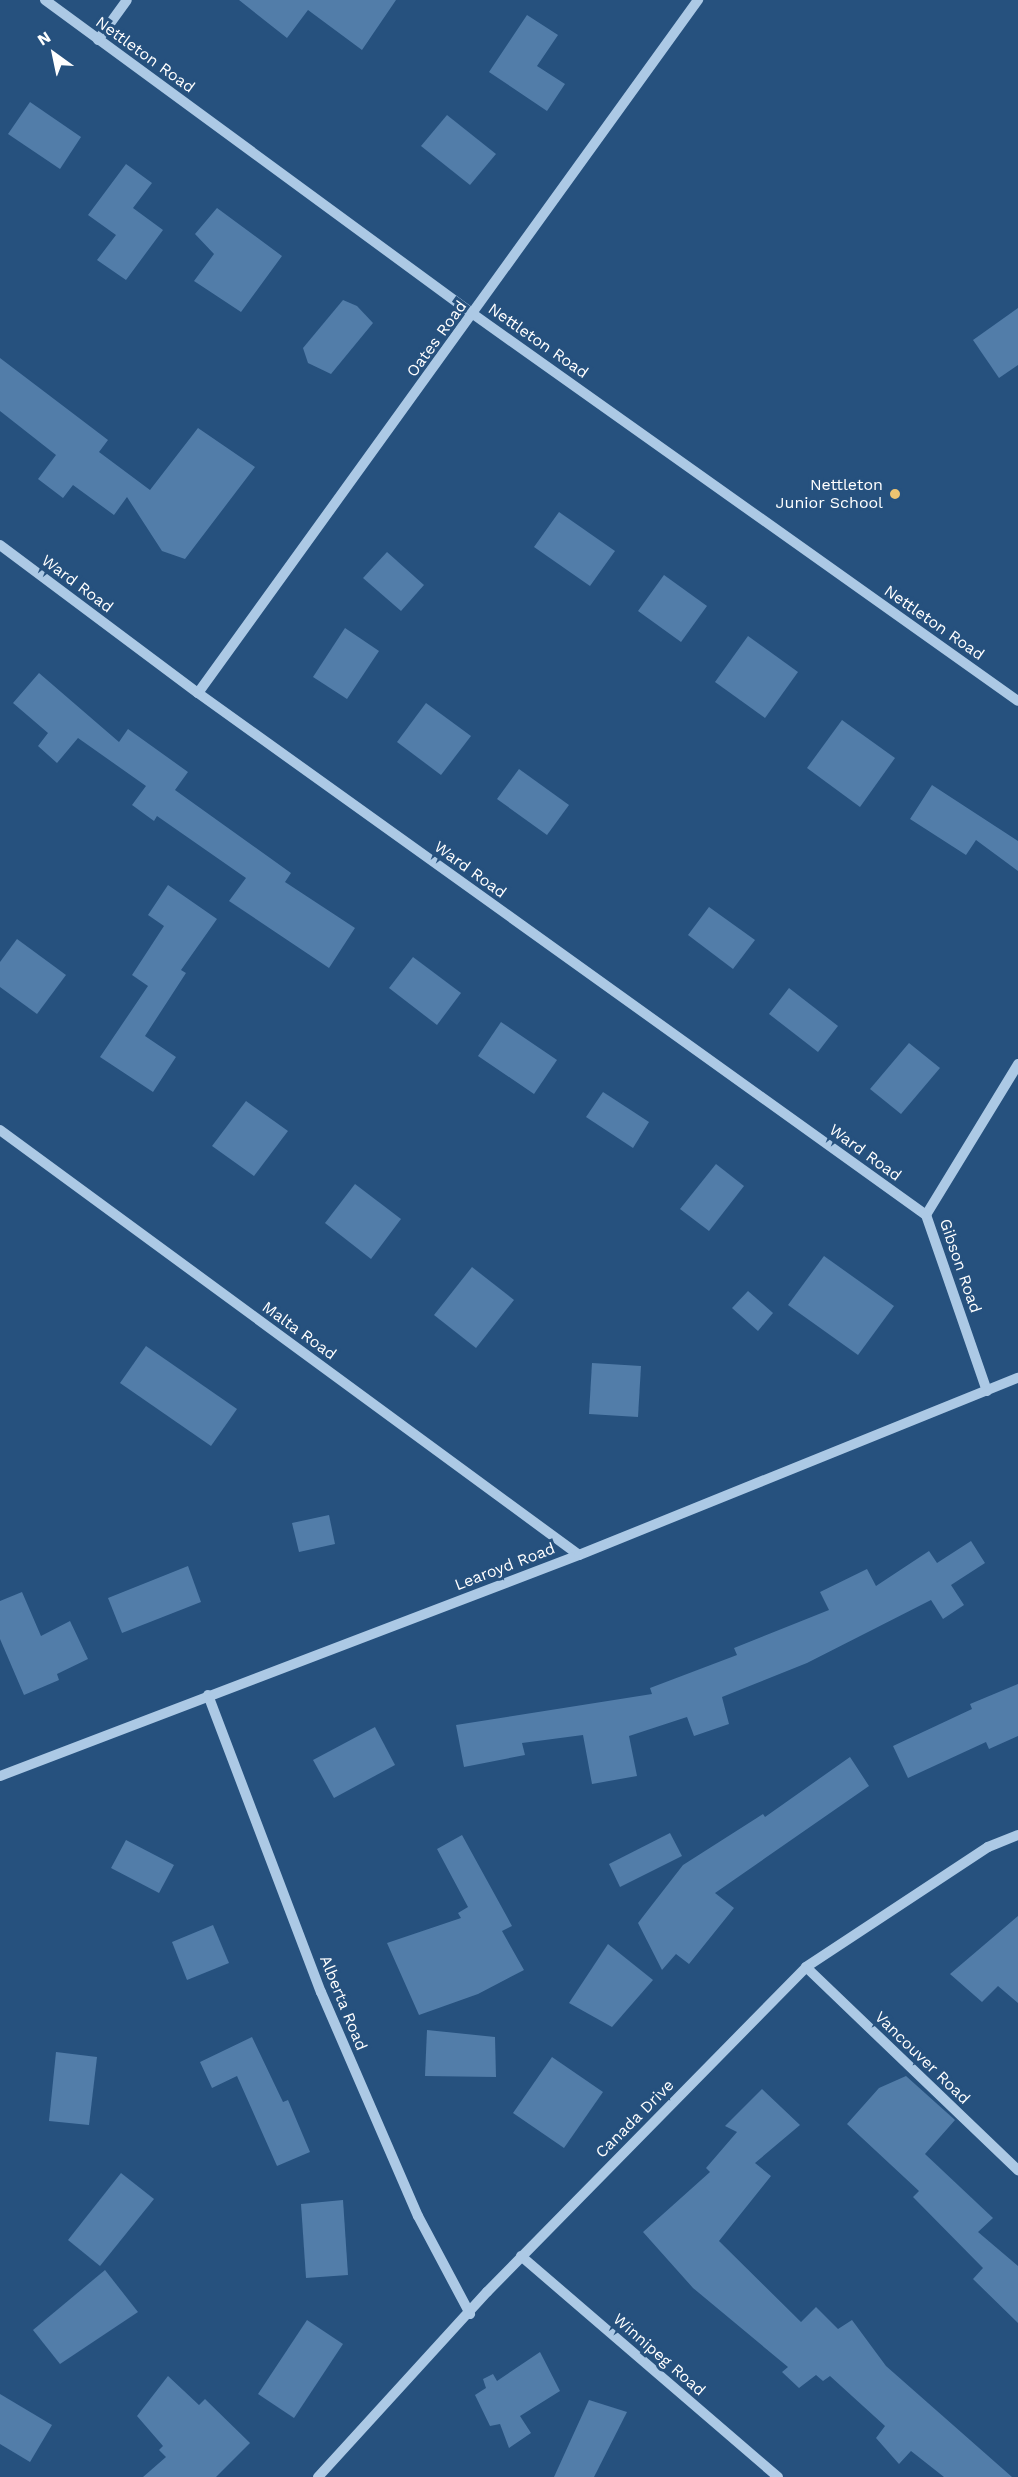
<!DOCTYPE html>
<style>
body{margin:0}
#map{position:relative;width:1018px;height:2477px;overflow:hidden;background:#26517e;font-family:"Work Sans",sans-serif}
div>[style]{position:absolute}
.building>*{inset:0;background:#527da9}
.minor>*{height:10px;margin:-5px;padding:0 5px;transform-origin:5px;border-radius:5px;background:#acc9e5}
.dots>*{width:16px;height:16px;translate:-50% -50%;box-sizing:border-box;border:3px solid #26517e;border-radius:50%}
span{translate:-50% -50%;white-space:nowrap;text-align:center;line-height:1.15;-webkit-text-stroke:6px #26517e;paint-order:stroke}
.street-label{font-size:16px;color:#fff}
.poi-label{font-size:16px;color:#fff}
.right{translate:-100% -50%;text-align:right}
.north{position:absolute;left:24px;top:24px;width:60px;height:60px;-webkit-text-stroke:4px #26517e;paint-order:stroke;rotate:327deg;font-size:16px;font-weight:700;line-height:24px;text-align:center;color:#fff}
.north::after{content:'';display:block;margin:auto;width:21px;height:27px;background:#fff;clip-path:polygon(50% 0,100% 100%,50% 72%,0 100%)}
</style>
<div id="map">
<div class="building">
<i style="clip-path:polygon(239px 0,396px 0,362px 50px,308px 10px,287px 38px)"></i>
<i style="clip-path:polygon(527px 15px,558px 35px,537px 66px,565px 84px,547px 111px,489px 72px)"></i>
<i style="clip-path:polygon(30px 102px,81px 137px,60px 169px,8px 134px)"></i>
<i style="clip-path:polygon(447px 115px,496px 154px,470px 185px,421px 146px)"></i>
<i style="clip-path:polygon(126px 164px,152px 183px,133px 208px,163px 230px,126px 280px,97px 260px,116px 235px,88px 215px)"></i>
<i style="clip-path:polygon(217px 208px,282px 256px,241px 312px,194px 281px,214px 254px,195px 234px)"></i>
<i style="clip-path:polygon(343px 300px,357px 306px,373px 323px,331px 374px,308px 363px,303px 348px)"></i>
<i style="clip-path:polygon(1018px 308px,1018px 365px,999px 378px,973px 340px)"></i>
<i style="clip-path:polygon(0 358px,108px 440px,99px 452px,150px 490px,198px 428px,255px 467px,185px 559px,162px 551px,127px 497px,114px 515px,73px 485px,63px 498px,38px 479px,56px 455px,0 411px)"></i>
<i style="clip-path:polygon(559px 512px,615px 551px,590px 586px,534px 547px)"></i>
<i style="clip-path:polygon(387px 552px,424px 585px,401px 611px,363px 578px)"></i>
<i style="clip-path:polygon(664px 575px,707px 606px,681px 642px,638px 611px)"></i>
<i style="clip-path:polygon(345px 628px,379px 651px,347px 699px,313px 677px)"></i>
<i style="clip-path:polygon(748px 636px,798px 672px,765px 718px,715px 682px)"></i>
<i style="clip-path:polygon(39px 673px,119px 742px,128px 729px,188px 772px,175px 790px,291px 873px,285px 882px,355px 928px,329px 968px,229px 901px,246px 878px,157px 816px,154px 821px,132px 805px,146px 786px,78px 738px,57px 763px,38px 746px,48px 733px,13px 703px)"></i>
<i style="clip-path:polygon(426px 703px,471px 736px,441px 775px,397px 742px)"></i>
<i style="clip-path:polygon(842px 720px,895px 758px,860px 807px,807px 768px)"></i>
<i style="clip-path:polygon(519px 769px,569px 805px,547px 835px,497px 799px)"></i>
<i style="clip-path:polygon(932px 785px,1018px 841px,1018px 871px,976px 840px,966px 855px,910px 819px)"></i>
<i style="clip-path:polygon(168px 885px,217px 919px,181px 970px,186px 973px,145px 1036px,176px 1057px,153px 1092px,100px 1057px,148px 986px,132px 975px,164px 926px,148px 915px)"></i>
<i style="clip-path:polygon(709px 907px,755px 940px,733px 969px,688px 935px)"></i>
<i style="clip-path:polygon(17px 939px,66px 975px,37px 1014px,0 987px,0 962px)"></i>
<i style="clip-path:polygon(413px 957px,461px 993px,437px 1025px,389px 988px)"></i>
<i style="clip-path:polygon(789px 988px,838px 1026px,818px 1052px,769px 1014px)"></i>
<i style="clip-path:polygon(501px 1022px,557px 1060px,534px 1094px,478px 1056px)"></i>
<i style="clip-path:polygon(909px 1043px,940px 1068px,901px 1114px,870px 1089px)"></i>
<i style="clip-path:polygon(603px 1092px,649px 1122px,633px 1148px,586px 1117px)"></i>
<i style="clip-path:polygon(246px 1101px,288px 1131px,254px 1176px,212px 1146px)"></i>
<i style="clip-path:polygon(716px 1164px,744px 1186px,709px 1231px,680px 1209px)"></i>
<i style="clip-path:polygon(355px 1184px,401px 1219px,371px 1259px,325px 1223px)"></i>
<i style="clip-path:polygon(824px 1256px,894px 1306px,858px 1355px,788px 1305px)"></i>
<i style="clip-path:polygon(472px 1267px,514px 1300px,476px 1348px,434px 1315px)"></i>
<i style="clip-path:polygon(748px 1291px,773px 1313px,758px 1331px,732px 1308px)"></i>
<i style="clip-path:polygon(146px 1346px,237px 1409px,211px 1446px,120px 1383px)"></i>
<i style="clip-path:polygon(592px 1363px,641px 1366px,638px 1417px,589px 1414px)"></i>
<i style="clip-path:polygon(329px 1515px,335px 1544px,299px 1552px,292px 1523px)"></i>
<i style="clip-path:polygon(971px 1541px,985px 1563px,951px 1585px,964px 1605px,943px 1619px,931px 1600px,807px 1663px,722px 1697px,729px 1724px,694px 1736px,687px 1717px,629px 1736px,637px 1776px,592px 1784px,583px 1735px,522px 1743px,525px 1755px,464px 1767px,456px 1725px,652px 1694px,650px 1688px,737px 1655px,734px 1648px,829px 1610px,820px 1592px,867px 1569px,876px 1586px,929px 1551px,937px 1563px)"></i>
<i style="clip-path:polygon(188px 1566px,201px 1602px,122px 1633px,108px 1598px)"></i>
<i style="clip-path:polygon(22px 1592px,41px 1636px,70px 1621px,88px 1659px,57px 1674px,59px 1680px,24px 1695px,0 1639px,0 1601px)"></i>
<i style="clip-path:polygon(1018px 1684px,1018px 1736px,989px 1749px,986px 1742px,908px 1778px,893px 1746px,972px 1709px,970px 1704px)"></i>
<i style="clip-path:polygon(375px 1727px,395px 1765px,334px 1798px,313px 1760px)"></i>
<i style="clip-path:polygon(850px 1757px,869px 1786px,715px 1893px,734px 1908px,689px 1964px,676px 1954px,662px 1970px,638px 1923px,683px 1865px,763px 1814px,765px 1817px)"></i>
<i style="clip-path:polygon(670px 1833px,682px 1856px,620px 1887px,609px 1864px)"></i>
<i style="clip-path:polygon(462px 1835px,512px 1926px,502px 1931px,524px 1970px,478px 1994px,419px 2015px,387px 1943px,461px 1918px,458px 1913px,468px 1907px,437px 1849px)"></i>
<i style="clip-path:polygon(126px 1840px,174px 1865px,159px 1893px,111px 1868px)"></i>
<i style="clip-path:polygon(1018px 1916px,1018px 2003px,998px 1986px,982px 2002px,950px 1974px)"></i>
<i style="clip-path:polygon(213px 1925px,229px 1963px,187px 1980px,172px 1942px)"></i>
<i style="clip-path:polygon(608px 1944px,653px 1980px,612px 2027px,569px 2003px)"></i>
<i style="clip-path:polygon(427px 2030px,495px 2037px,496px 2077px,425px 2076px)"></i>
<i style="clip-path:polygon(252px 2037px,283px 2102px,288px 2100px,310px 2152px,277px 2166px,237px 2076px,212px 2088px,200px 2062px)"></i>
<i style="clip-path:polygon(56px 2052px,97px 2057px,89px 2125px,49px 2121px)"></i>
<i style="clip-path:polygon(552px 2057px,603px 2092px,564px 2148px,513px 2113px)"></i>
<i style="clip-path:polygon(906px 2076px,955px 2120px,925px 2154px,993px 2218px,978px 2232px,1018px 2266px,1018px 2323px,973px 2279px,983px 2268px,913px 2197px,919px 2191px,847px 2124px,879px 2088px)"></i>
<i style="clip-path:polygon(762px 2089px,800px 2125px,755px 2163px,771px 2176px,719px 2241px,801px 2322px,816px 2307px,838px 2329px,852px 2320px,886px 2366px,1012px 2477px,944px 2477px,911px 2451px,899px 2464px,876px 2438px,885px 2426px,830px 2376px,823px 2381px,816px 2375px,799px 2388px,782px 2372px,788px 2367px,693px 2288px,643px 2232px,710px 2172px,706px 2168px,737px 2132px,725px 2126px)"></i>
<i style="clip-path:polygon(121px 2173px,154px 2199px,100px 2266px,68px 2240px)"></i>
<i style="clip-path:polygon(343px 2200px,348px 2275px,306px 2278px,301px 2204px)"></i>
<i style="clip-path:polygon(105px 2270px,138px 2312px,60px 2364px,33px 2330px)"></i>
<i style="clip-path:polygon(307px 2320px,343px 2344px,294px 2418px,258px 2394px)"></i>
<i style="clip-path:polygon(540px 2352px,560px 2391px,520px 2416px,531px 2433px,509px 2448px,500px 2424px,490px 2426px,475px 2395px,486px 2388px,483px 2379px,493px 2374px,497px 2381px)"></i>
<i style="clip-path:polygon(168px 2376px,199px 2405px,205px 2399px,250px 2443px,216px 2477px,143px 2477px,166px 2457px,159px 2450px,163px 2446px,137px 2416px)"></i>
<i style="clip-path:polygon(0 2394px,52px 2425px,30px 2462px,0 2444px)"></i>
<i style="clip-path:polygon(589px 2400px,627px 2412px,594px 2477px,554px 2477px)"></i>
</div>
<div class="minor">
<i style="left:45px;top:0;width:531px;rotate:36.27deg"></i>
<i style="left:473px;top:314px;width:668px;rotate:35.38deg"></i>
<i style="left:98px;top:40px;width:49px;rotate:-54.1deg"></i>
<i style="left:0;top:545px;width:247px;rotate:36.8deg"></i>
<i style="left:198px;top:693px;width:896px;rotate:35.64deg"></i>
<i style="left:198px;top:693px;width:855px;rotate:-54.19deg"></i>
<i style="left:0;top:1130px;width:718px;rotate:36.28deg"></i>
<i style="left:987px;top:1391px;width:186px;rotate:-109.1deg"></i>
<i style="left:926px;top:1215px;width:177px;rotate:-58.6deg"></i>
<i style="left:208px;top:1695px;width:318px;rotate:69.2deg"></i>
<i style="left:321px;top:1992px;width:244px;rotate:66.6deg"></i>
<i style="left:418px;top:2216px;width:111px;rotate:62deg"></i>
<i style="left:0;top:1776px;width:620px;rotate:-20.89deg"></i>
<i style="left:579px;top:1555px;width:473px;rotate:-22deg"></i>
<i style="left:806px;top:1967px;width:294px;rotate:43.8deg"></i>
<i style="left:521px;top:2256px;width:339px;rotate:40.7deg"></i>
<i style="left:318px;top:2477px;width:251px;rotate:-47.6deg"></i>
<i style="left:487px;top:2292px;width:455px;rotate:-45.5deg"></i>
<i style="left:806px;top:1967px;width:218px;rotate:-33.4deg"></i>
<i style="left:988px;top:1847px;width:32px;rotate:-22deg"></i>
</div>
<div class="dots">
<i style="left:895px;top:494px;background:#eec471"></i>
</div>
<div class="street-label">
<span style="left:145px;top:55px;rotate:36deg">Nettleton Road</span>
<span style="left:437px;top:339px;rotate:-54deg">Oates Road</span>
<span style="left:538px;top:341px;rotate:35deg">Nettleton Road</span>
<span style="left:77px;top:584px;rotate:37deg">Ward Road</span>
<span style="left:934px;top:623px;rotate:35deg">Nettleton Road</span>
<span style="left:470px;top:870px;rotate:36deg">Ward Road</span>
<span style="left:865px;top:1153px;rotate:36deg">Ward Road</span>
<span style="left:960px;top:1266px;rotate:71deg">Gibson Road</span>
<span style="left:299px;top:1331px;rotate:36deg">Malta Road</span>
<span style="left:505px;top:1567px;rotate:-21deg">Learoyd Road</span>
<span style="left:343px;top:2003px;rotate:68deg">Alberta Road</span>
<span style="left:922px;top:2058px;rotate:44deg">Vancouver Road</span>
<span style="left:635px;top:2119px;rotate:-45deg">Canada Drive</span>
<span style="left:659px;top:2355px;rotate:41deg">Winnipeg Road</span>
</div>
<div class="poi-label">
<span class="right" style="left:883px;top:494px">Nettleton<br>Junior School</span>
</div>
<div class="north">N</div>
</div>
